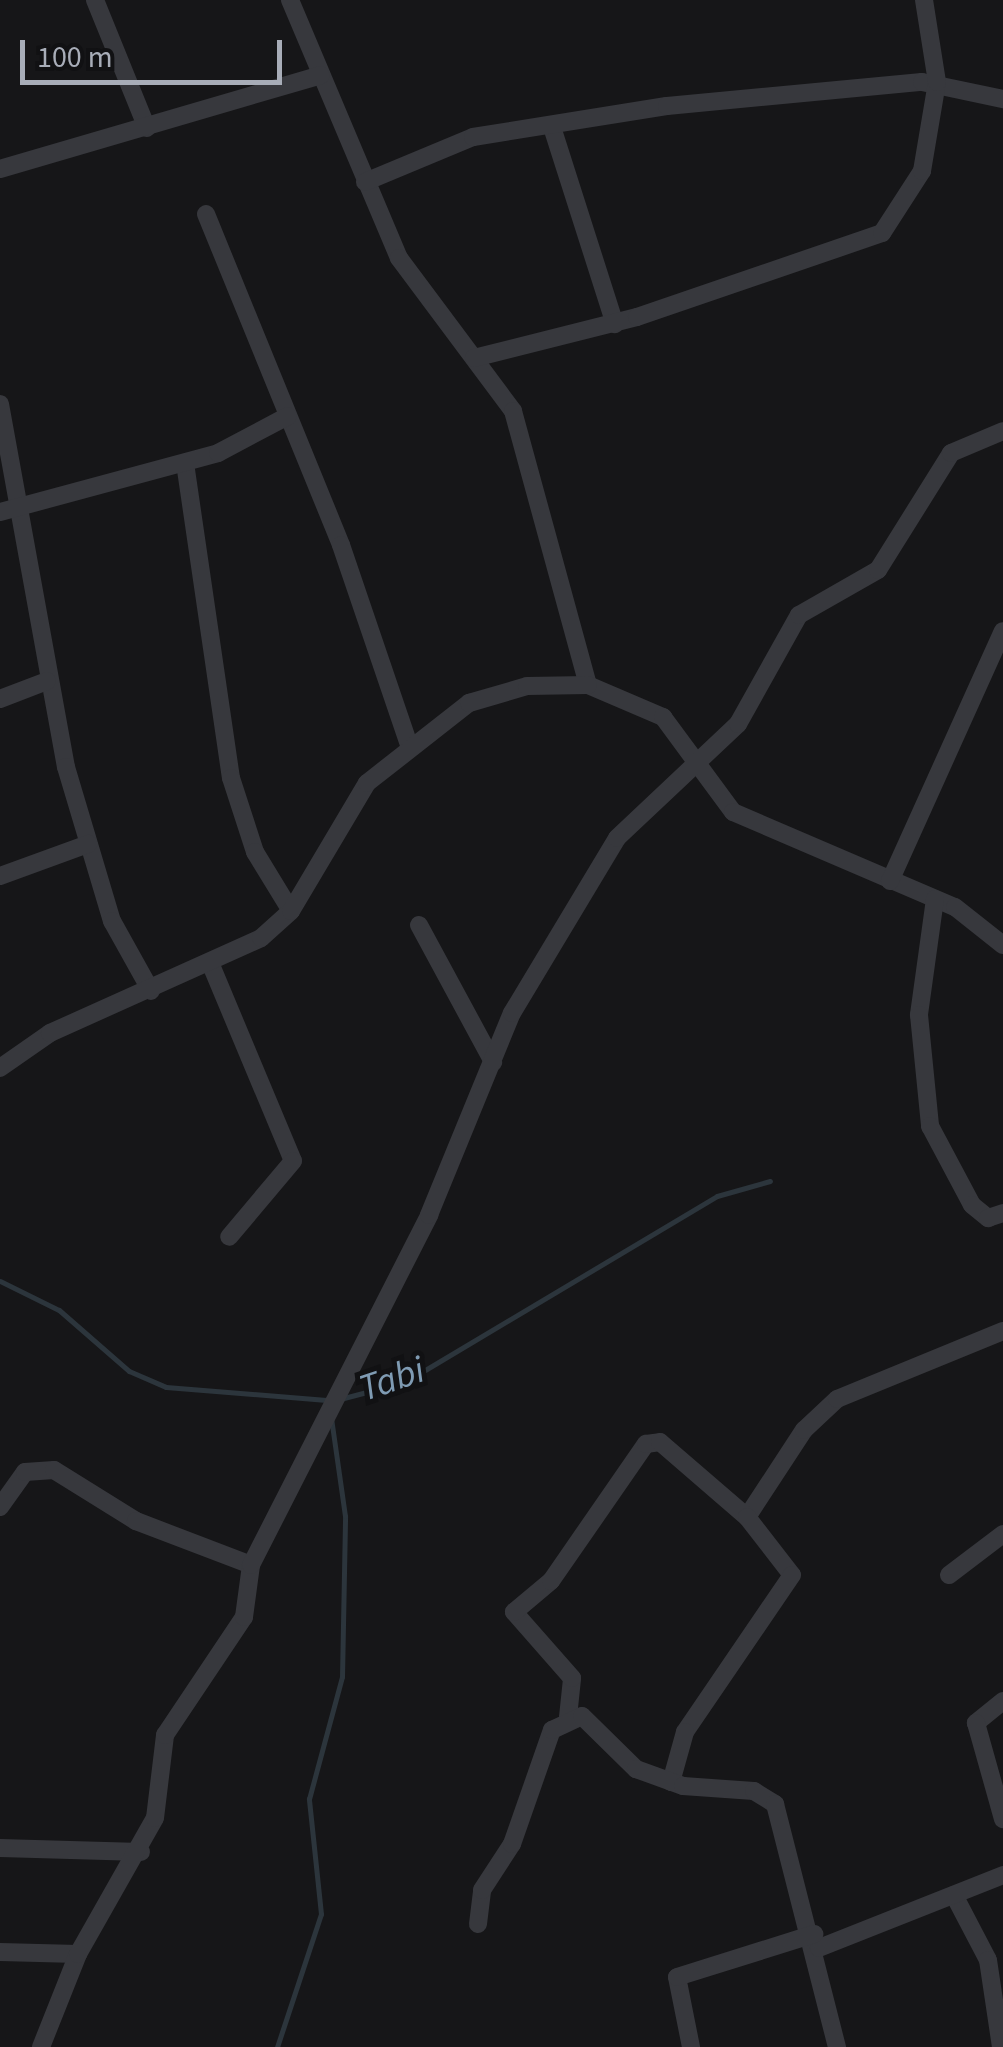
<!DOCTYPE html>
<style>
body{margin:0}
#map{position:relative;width:1003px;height:2047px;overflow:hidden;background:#161618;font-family:"Source Sans 3",sans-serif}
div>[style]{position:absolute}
.stream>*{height:5px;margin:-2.5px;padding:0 2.5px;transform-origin:2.5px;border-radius:2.5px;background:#2c353c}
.minor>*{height:18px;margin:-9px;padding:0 9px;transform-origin:9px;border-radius:9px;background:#37383d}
span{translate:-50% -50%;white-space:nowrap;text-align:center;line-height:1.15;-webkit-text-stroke:10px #111113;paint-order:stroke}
.water-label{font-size:38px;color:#7f9bb3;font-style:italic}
.scale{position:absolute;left:20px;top:40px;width:262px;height:45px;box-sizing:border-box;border:5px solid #a8adb8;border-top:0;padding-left:12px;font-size:30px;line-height:35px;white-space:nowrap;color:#a8adb8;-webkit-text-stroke:8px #111113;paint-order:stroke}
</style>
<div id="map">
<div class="stream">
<i style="left:0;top:1281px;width:66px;rotate:26.2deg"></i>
<i style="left:59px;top:1310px;width:93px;rotate:41.1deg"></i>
<i style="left:129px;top:1371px;width:40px;rotate:23.4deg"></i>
<i style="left:166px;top:1387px;width:164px;rotate:4.6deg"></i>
<i style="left:340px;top:1399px;width:67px;rotate:-14.7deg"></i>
<i style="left:405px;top:1382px;width:363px;rotate:-30.8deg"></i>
<i style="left:717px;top:1196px;width:55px;rotate:-15.8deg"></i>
<i style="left:277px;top:2047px;width:140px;rotate:-71.7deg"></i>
<i style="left:321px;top:1914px;width:116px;rotate:-96deg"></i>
<i style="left:309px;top:1799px;width:126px;rotate:-74.9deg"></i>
<i style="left:342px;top:1677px;width:161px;rotate:-88.9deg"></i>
<i style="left:345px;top:1516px;width:99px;rotate:-98.1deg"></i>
</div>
<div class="minor">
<i style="left:95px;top:0;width:138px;rotate:67.9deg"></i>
<i style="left:290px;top:0;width:280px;rotate:67.1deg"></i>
<i style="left:399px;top:258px;width:191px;rotate:53.3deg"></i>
<i style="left:513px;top:411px;width:284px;rotate:74.7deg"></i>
<i style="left:588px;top:685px;width:82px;rotate:23.1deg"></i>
<i style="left:663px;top:717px;width:118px;rotate:53.6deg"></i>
<i style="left:733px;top:812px;width:241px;rotate:23.2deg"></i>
<i style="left:955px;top:907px;width:61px;rotate:38.4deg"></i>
<i style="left:552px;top:127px;width:207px;rotate:72.3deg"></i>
<i style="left:0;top:169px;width:334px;rotate:-16.3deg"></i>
<i style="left:365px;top:182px;width:117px;rotate:-22.6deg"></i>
<i style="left:473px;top:137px;width:196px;rotate:-9.1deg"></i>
<i style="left:667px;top:106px;width:256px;rotate:-5.4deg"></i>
<i style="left:922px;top:82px;width:83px;rotate:11.9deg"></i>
<i style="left:206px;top:214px;width:357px;rotate:67.8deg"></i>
<i style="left:341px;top:545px;width:214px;rotate:71.2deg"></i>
<i style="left:474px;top:358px;width:168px;rotate:-14.1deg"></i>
<i style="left:637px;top:317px;width:259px;rotate:-18.9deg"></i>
<i style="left:882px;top:233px;width:74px;rotate:-57.2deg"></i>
<i style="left:922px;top:171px;width:90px;rotate:-80.4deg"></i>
<i style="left:937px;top:82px;width:83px;rotate:-99deg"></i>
<i style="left:0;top:404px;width:369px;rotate:79.7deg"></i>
<i style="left:66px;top:767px;width:161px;rotate:73.4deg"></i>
<i style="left:112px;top:921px;width:80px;rotate:60.9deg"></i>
<i style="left:185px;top:463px;width:318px;rotate:81.7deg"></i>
<i style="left:231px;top:778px;width:78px;rotate:72deg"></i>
<i style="left:255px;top:852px;width:69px;rotate:58.6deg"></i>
<i style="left:0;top:512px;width:226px;rotate:-15.1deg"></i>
<i style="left:218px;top:453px;width:79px;rotate:-27.9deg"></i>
<i style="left:0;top:699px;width:50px;rotate:-21deg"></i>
<i style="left:0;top:876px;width:94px;rotate:-20deg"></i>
<i style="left:890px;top:881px;width:274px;rotate:-65.7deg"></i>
<i style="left:935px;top:899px;width:117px;rotate:97.9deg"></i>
<i style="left:919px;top:1015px;width:112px;rotate:84.3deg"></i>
<i style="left:930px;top:1126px;width:89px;rotate:62deg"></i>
<i style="left:972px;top:1205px;width:21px;rotate:39deg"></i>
<i style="left:988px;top:1218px;width:16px;rotate:-18deg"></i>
<i style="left:419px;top:925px;width:156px;rotate:61.6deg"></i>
<i style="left:211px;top:965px;width:212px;rotate:67.3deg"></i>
<i style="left:293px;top:1161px;width:99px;rotate:130.1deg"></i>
<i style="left:0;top:1068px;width:61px;rotate:-35deg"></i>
<i style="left:50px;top:1033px;width:231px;rotate:-24.2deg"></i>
<i style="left:261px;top:938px;width:40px;rotate:-42deg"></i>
<i style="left:291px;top:911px;width:149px;rotate:-59.3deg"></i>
<i style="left:367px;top:783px;width:130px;rotate:-38.1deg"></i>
<i style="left:469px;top:703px;width:60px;rotate:-16.3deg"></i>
<i style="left:527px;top:686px;width:61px;rotate:-0.9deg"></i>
<i style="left:0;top:1507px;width:43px;rotate:-54.5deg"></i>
<i style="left:25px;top:1472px;width:29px;rotate:-4deg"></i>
<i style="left:54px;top:1470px;width:97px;rotate:31.9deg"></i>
<i style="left:136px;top:1521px;width:123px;rotate:20.9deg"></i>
<i style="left:747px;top:1517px;width:104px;rotate:-56.8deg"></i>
<i style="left:804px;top:1430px;width:45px;rotate:-43.2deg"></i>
<i style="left:837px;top:1399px;width:179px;rotate:-22.3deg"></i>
<i style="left:949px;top:1575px;width:68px;rotate:-37.2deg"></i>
<i style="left:1003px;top:1701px;width:35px;rotate:141deg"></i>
<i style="left:976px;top:1723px;width:100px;rotate:74.3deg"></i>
<i style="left:568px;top:1717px;width:39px;rotate:-84deg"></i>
<i style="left:572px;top:1678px;width:88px;rotate:-131.3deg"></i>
<i style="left:514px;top:1612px;width:48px;rotate:-40deg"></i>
<i style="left:551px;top:1581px;width:167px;rotate:-55.3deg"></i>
<i style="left:646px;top:1444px;width:14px;rotate:-8deg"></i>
<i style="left:660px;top:1442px;width:115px;rotate:40.8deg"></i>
<i style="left:747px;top:1517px;width:73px;rotate:52.2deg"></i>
<i style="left:792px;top:1575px;width:190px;rotate:124.3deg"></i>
<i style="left:685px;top:1732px;width:52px;rotate:105.6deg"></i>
<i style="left:0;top:1848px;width:141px;rotate:1.6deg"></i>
<i style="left:954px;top:1895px;width:73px;rotate:62.4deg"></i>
<i style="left:988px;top:1960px;width:88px;rotate:81.5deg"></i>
<i style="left:478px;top:1924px;width:34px;rotate:-83deg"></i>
<i style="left:482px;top:1890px;width:55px;rotate:-56.9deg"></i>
<i style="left:512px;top:1844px;width:121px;rotate:-70.7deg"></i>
<i style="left:552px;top:1730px;width:33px;rotate:-25deg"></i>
<i style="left:582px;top:1716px;width:76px;rotate:44.5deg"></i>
<i style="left:636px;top:1769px;width:50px;rotate:19.9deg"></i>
<i style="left:683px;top:1786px;width:71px;rotate:4deg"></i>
<i style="left:754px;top:1791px;width:25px;rotate:32deg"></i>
<i style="left:775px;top:1804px;width:251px;rotate:75.7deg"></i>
<i style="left:819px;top:1948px;width:198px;rotate:-21.6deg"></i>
<i style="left:0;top:1952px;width:78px;rotate:1.5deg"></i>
<i style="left:41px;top:2047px;width:100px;rotate:-68.3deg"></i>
<i style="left:78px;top:1954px;width:156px;rotate:-60.5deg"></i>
<i style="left:155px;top:1818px;width:84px;rotate:-83.1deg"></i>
<i style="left:165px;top:1735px;width:142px;rotate:-56.2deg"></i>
<i style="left:244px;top:1617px;width:52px;rotate:-82.3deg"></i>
<i style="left:251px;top:1565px;width:393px;rotate:-63deg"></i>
<i style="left:429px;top:1215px;width:218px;rotate:-67.7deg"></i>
<i style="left:512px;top:1013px;width:204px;rotate:-59deg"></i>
<i style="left:617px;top:838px;width:166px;rotate:-43.3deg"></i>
<i style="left:738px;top:724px;width:125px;rotate:-60.8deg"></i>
<i style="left:799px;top:615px;width:91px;rotate:-29.7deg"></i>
<i style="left:878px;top:570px;width:138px;rotate:-58deg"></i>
<i style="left:951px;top:453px;width:56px;rotate:-22.9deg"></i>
<i style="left:691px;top:2047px;width:71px;rotate:-101.3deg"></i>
<i style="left:677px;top:1977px;width:144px;rotate:-17.4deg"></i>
</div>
<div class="water-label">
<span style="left:392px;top:1380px;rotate:-19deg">Tabi</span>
</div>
<div class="scale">100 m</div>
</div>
